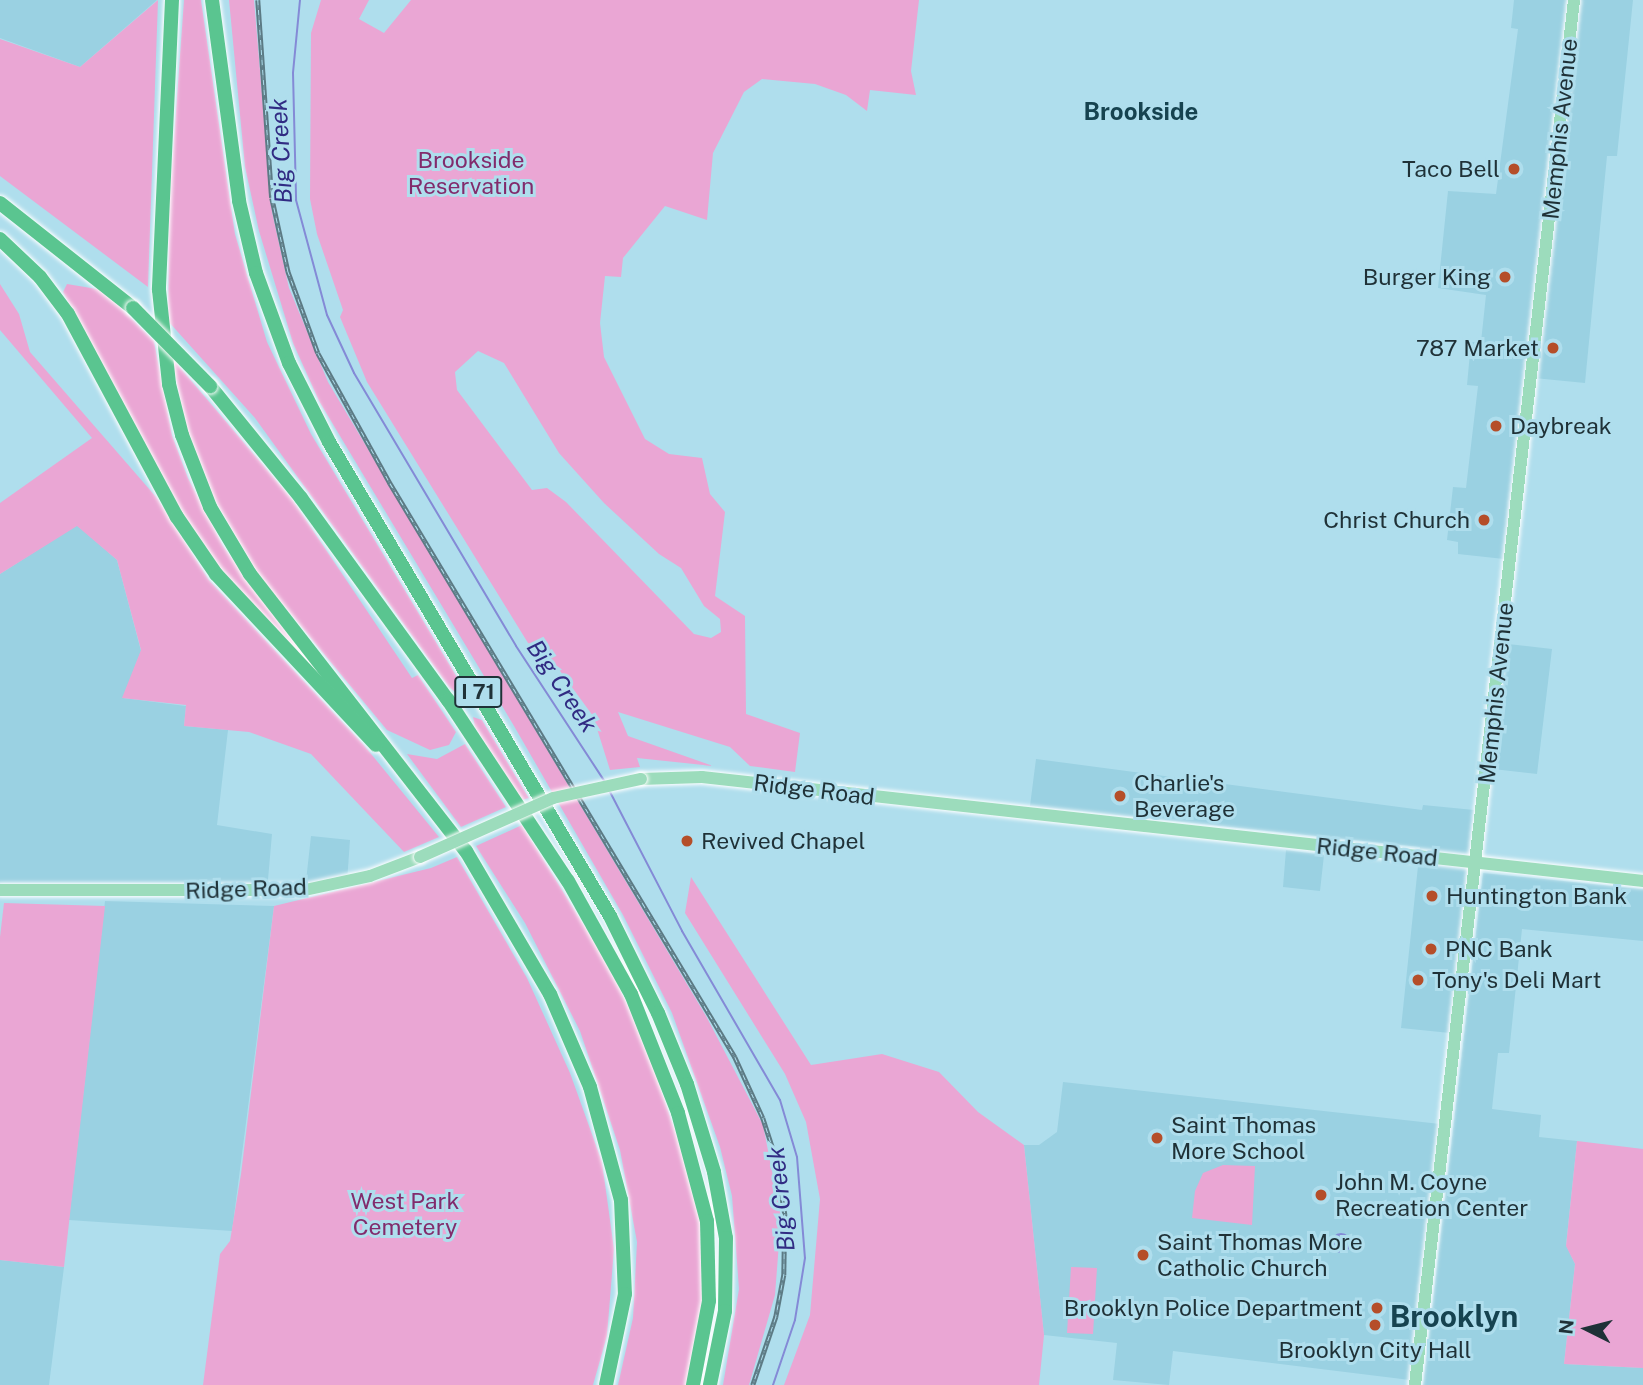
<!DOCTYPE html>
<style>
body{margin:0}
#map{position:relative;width:1643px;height:1385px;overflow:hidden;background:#afdeed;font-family:"Public Sans",sans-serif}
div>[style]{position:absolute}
.built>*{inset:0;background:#9ad1e2}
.green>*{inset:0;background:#eaa6d4}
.water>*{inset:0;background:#848ad6}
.round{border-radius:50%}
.stream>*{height:2px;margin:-1px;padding:0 1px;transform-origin:1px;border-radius:1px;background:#848ad6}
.roads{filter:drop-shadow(0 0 2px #fff) drop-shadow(0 0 2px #fff)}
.major>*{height:12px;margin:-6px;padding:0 6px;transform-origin:6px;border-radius:6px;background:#9cdcbc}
.highway>*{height:14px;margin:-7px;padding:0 7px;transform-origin:7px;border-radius:7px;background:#5ac590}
.rail>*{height:4.5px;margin-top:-2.25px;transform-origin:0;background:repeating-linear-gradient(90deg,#afdeed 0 5px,#5c7a84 0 10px);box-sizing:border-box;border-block:2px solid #5c7a84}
.bridges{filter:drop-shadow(0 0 2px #fff) drop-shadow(0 0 2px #fff)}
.major-bridge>*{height:12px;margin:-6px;padding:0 6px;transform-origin:6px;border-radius:6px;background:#9cdcbc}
.highway-bridge>*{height:14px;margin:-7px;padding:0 7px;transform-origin:7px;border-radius:7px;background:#5ac590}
.dots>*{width:19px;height:19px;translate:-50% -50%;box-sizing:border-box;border:4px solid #afdeed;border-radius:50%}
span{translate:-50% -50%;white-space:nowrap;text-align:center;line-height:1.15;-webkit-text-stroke:6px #afdeed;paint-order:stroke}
.shield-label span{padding:2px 5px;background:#afdeed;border:2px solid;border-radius:5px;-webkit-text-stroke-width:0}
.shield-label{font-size:21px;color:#1f3137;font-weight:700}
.street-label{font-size:23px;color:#1f3137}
.park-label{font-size:23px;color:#822b6c}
.poi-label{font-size:23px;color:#1f3137}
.right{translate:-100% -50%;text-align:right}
.left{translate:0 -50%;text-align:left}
.neighbourhood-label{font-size:24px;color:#164350;font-weight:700}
.water-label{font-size:24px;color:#312b83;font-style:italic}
.district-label{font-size:30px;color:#164350;font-weight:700}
.north{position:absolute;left:1552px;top:1294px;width:70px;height:70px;-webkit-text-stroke:5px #afdeed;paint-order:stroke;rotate:276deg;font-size:19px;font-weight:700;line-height:28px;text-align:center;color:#1f3137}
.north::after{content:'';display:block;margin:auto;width:24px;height:32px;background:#1f3137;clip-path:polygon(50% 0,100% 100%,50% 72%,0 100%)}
</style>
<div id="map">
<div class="built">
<i style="clip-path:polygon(0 0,157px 0,80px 67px,0 38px)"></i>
<i style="clip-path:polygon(1514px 0,1633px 0,1617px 156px,1607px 156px,1585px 383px,1524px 377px,1504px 559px,1458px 554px,1458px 542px,1447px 540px,1453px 487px,1466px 488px,1478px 386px,1467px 385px,1471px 342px,1481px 342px,1486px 295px,1438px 288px,1448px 191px,1496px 194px,1518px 29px,1511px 28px)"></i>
<i style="clip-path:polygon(77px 525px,117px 560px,141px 651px,123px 698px,186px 706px,184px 726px,228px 730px,217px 825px,272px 834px,267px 891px,0 890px,0 574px)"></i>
<i style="clip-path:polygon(1508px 644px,1552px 649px,1537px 774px,1493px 769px)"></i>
<i style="clip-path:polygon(1036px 759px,1422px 810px,1423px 805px,1474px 810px,1450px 1033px,1401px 1028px,1420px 847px,1030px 806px)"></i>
<i style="clip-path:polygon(311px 836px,350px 840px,347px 882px,305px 890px)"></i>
<i style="clip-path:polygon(1286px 850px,1324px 855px,1320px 891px,1283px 887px)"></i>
<i style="clip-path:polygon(1483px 873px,1643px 889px,1643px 941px,1522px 929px,1509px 1053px,1498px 1053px,1492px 1109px,1541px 1115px,1539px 1137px,1577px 1141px,1566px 1245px,1575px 1264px,1564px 1364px,1643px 1368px,1643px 1385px,1423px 1385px)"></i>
<i style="clip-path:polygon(105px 901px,274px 906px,232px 1231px,69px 1220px)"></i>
<i style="clip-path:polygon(1063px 1082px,1440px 1124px,1410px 1380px,1173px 1351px,1169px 1385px,1113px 1380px,1117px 1343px,1044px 1335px,1024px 1145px,1039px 1145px,1057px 1132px)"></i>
<i style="clip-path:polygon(0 1260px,64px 1267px,49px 1385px,0 1385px)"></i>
</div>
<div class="green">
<i style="clip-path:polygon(158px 0,148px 287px,0 176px,0 39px,80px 67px)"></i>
<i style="clip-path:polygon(184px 0,201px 0,235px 234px,267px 342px,311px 434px,466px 692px,463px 699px,449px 687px,255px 418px,168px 321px,169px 207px)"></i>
<i style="clip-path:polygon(229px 0,254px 0,272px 212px,289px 288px,328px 382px,706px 1016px,763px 1125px,781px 1217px,775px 1295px,749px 1385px,723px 1385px,739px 1289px,732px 1196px,720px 1147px,672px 1013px,623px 915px,514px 726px,319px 401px,293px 343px,259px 231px,245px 167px)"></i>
<i style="clip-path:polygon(evenodd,321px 0,369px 0,359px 19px,384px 33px,411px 0,919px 0,911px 71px,916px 95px,870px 90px,867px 111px,846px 95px,815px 84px,762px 79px,744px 92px,713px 153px,707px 220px,665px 206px,623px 258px,621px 277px,605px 276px,600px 323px,604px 357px,645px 439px,669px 454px,702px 458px,710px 494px,725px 512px,715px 596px,745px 616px,746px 714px,800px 733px,795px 772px,750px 766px,730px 747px,618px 712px,628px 736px,713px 766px,637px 758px,640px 767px,610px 770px,593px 716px,544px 649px,528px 643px,367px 382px,340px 317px,343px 310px,317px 234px,310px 199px,311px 33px,321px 0,478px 351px,504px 363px,559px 453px,604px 503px,659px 554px,681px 568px,704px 606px,720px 619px,721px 632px,711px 638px,694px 634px,566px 502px,547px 488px,532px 490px,457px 390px,455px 372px,478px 351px)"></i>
<i style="clip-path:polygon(0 284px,19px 314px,30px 352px,157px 498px,209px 580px,363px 744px,439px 837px,404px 852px,311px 754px,249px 732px,184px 726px,186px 705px,122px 698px,141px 650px,117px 560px,77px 526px,0 574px,0 503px,92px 438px,0 330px)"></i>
<i style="clip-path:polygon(67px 284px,103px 290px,154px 341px,172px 435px,188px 478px,223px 546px,318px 675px,222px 573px,184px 520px,63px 292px)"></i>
<i style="clip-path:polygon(172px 358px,292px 499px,412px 678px,418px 675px,456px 732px,449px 745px,430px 750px,387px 730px,259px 576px,214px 499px,186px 429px)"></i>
<i style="clip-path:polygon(473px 717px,482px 720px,529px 798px,522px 800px,475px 727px)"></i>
<i style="clip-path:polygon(465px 744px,506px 807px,461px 827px,407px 754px,437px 759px)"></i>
<i style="clip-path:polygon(522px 825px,606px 961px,643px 1037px,699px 1201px,706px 1281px,687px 1385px,618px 1385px,633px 1318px,637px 1242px,620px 1150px,580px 1031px,525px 923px,476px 846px)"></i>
<i style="clip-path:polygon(457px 857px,527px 978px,570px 1073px,602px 1162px,614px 1249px,607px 1336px,593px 1385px,203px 1385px,220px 1254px,230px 1241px,241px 1174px,274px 906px,431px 868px)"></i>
<i style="clip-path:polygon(691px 877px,811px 1065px,882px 1054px,939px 1072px,978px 1112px,1024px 1145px,1044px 1335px,1039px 1385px,784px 1385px,810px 1315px,820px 1199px,806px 1122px,785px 1074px,685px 913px)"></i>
<i style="clip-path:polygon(4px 903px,105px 906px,64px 1267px,0 1260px,0 937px)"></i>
<i style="clip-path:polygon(1577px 1141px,1643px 1149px,1643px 1368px,1564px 1364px,1575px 1264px,1566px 1246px)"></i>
<i style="clip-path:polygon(1223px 1165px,1255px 1166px,1252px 1225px,1192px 1218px,1195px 1191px,1203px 1173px)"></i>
<i style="clip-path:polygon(1071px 1267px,1097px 1268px,1093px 1334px,1067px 1333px)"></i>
</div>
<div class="water">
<i class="round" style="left:1331px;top:1233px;width:20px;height:20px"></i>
</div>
<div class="stream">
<i style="left:300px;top:0;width:73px;rotate:95.5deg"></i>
<i style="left:293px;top:73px;width:127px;rotate:88.6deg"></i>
<i style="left:296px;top:200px;width:119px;rotate:74.9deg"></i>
<i style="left:327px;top:315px;width:64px;rotate:65deg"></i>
<i style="left:354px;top:373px;width:317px;rotate:59.3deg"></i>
<i style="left:516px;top:646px;width:163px;rotate:56.8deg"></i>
<i style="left:609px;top:790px;width:159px;rotate:62.6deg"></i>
<i style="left:682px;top:931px;width:195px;rotate:59.9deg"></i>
<i style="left:780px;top:1100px;width:59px;rotate:73.4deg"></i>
<i style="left:797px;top:1157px;width:101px;rotate:85.5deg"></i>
<i style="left:805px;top:1258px;width:63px;rotate:99.2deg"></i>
<i style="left:795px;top:1320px;width:69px;rotate:108.7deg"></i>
</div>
<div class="roads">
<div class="major">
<i style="left:641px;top:779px;width:61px;rotate:-1.9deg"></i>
<i style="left:702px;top:777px;width:947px;rotate:6.31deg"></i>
<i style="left:0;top:890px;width:305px"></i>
<i style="left:305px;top:890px;width:66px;rotate:-12.2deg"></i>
<i style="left:370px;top:876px;width:53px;rotate:-20.8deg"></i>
<i style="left:1415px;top:1385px;width:1394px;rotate:-83.45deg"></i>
</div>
<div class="highway">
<i style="left:172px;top:0;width:290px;rotate:92.6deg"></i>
<i style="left:159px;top:290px;width:95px;rotate:83.9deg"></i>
<i style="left:169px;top:384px;width:53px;rotate:75.7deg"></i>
<i style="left:182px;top:435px;width:77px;rotate:68.7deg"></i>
<i style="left:210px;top:507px;width:78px;rotate:59.2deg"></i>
<i style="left:250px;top:574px;width:351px;rotate:52.1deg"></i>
<i style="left:466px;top:851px;width:166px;rotate:59.6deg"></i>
<i style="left:550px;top:994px;width:101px;rotate:66.7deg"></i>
<i style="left:590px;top:1087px;width:117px;rotate:74.7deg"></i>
<i style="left:621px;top:1200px;width:94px;rotate:87.6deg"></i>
<i style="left:625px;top:1294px;width:93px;rotate:101.8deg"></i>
<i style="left:212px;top:0;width:203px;rotate:82.3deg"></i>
<i style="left:239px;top:201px;width:74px;rotate:76.7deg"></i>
<i style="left:256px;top:273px;width:96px;rotate:69.9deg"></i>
<i style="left:289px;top:363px;width:89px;rotate:63.1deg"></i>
<i style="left:329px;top:442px;width:551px;rotate:59.34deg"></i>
<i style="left:610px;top:916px;width:108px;rotate:63.7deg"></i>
<i style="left:658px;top:1013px;width:77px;rotate:67.8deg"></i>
<i style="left:687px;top:1084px;width:92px;rotate:72.9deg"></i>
<i style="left:714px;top:1172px;width:67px;rotate:79.7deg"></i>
<i style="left:726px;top:1238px;width:73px;rotate:90.8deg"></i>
<i style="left:725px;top:1311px;width:76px;rotate:101.5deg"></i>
<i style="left:0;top:203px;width:169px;rotate:38.3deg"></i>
<i style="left:0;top:239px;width:55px;rotate:43.5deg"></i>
<i style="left:40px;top:277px;width:46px;rotate:52.9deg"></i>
<i style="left:68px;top:314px;width:230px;rotate:61.8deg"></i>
<i style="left:177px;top:517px;width:69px;rotate:55.6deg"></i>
<i style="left:216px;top:574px;width:234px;rotate:46.9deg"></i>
<i style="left:210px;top:386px;width:144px;rotate:50.9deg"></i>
<i style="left:301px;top:498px;width:250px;rotate:54deg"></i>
<i style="left:448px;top:700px;width:217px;rotate:56.5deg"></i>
<i style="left:568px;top:881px;width:129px;rotate:60.9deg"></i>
<i style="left:631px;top:994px;width:128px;rotate:68.4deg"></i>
<i style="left:678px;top:1113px;width:112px;rotate:75deg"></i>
<i style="left:707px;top:1221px;width:80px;rotate:88.6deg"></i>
<i style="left:709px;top:1301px;width:86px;rotate:100.8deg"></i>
</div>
</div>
<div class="rail">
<i style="left:258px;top:0;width:198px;rotate:86deg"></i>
<i style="left:272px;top:198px;width:75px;rotate:77.6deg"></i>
<i style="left:288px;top:271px;width:87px;rotate:69.9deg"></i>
<i style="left:318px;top:353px;width:149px;rotate:61deg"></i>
<i style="left:390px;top:483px;width:670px;rotate:58.99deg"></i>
<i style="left:735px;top:1057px;width:67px;rotate:65.3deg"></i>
<i style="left:763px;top:1118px;width:42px;rotate:72deg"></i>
<i style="left:776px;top:1158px;width:57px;rotate:80.9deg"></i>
<i style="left:785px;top:1214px;width:61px;rotate:90.9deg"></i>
<i style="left:784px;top:1275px;width:43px;rotate:100.8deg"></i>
<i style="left:776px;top:1317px;width:72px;rotate:108.7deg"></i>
</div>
<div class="bridges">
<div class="major-bridge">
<i style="left:420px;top:857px;width:145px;rotate:-23.9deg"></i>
<i style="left:553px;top:798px;width:90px;rotate:-12.2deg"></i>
</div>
<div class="highway-bridge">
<i style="left:133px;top:308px;width:110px;rotate:45.4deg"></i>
</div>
</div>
<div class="dots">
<i style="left:1514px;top:169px;background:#b54e29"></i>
<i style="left:1505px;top:277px;background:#b54e29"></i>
<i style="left:1553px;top:348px;background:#b54e29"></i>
<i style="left:1496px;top:426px;background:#b54e29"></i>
<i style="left:1484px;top:520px;background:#b54e29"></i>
<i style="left:1120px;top:796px;background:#b54e29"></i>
<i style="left:687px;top:841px;background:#b54e29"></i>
<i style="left:1432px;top:896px;background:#b54e29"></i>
<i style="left:1431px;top:949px;background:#b54e29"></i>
<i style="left:1418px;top:980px;background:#b54e29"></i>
<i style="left:1157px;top:1138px;background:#b54e29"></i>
<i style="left:1321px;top:1195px;background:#b54e29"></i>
<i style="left:1143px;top:1255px;background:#b54e29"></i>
<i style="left:1377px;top:1308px;background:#b54e29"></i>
<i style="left:1375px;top:1325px;background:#b54e29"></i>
</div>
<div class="shield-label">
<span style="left:478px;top:692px">I 71</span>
</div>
<div class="street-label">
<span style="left:1560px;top:129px;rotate:-84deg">Memphis Avenue</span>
<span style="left:1496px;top:693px;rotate:-84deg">Memphis Avenue</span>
<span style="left:814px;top:790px;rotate:7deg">Ridge Road</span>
<span style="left:1377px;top:852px;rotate:6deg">Ridge Road</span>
<span style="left:246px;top:889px;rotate:-2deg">Ridge Road</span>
</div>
<div class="park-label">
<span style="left:471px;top:173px">Brookside<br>Reservation</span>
<span style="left:405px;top:1214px">West Park<br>Cemetery</span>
</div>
<div class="poi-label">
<span class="right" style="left:1500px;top:169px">Taco Bell</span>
<span class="right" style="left:1491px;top:277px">Burger King</span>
<span class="right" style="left:1539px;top:348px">787 Market</span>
<span class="left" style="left:1510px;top:426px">Daybreak</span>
<span class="right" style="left:1470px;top:520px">Christ Church</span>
<span class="left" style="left:1134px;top:796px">Charlie's<br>Beverage</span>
<span class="left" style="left:701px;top:841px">Revived Chapel</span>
<span class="left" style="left:1446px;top:896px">Huntington Bank</span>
<span class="left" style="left:1445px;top:949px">PNC Bank</span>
<span class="left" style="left:1432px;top:980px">Tony's Deli Mart</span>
<span class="left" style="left:1171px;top:1138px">Saint Thomas<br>More School</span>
<span class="left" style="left:1335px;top:1195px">John M. Coyne<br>Recreation Center</span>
<span class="left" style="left:1157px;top:1255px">Saint Thomas More<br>Catholic Church</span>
<span class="right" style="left:1363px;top:1308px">Brooklyn Police Department</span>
<span style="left:1375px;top:1350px">Brooklyn City Hall</span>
</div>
<div class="neighbourhood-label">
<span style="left:1141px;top:112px">Brookside</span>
</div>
<div class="water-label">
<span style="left:281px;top:151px;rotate:-93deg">Big Creek</span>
<span style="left:562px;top:686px;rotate:56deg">Big Creek</span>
<span style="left:781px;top:1199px;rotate:-96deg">Big Creek</span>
</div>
<div class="district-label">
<span style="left:1454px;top:1316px">Brooklyn</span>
</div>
<div class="north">N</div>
</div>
